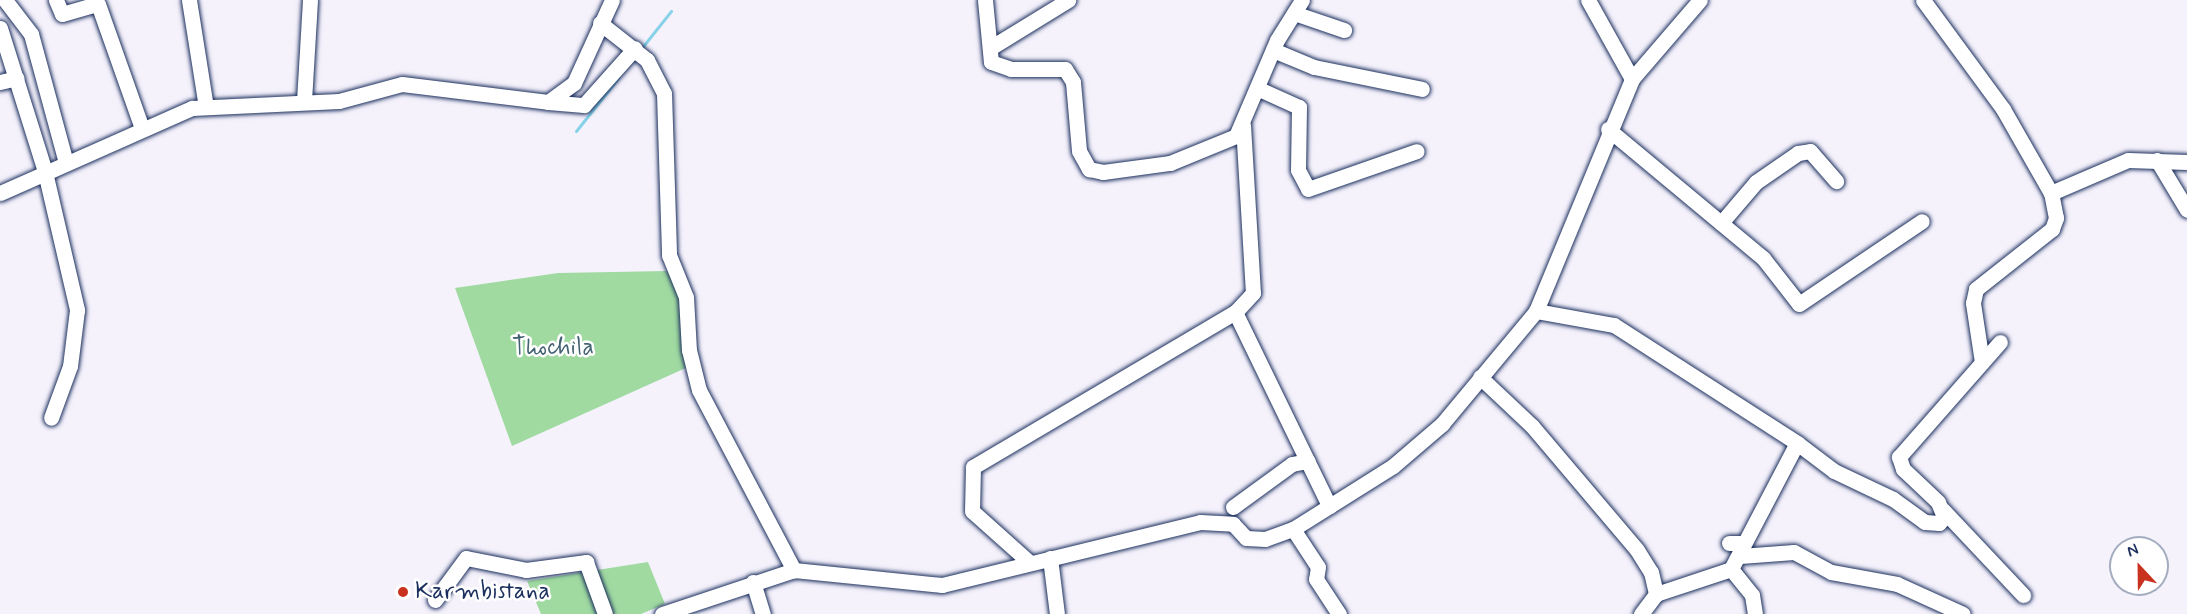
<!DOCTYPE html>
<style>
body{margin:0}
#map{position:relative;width:2187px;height:614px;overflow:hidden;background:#f5f2fc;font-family:Mynerve,sans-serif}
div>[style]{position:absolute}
.green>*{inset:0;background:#a0daa1}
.stream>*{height:3px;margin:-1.5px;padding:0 1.5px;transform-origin:1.5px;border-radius:1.5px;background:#88d2e9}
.roads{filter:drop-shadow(0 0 2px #1b2f5e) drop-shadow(0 0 2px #1b2f5e)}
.minor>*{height:15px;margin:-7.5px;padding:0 7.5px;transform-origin:7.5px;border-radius:7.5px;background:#fff}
.dots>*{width:16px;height:16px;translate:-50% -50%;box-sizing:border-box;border:3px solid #fff;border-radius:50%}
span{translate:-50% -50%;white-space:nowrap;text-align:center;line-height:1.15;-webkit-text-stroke:5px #fff;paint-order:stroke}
.park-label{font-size:24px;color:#436272}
.poi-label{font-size:24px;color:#1b2f5e}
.left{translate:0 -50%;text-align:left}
.north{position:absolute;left:2109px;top:536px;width:60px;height:60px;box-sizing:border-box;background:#fff;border:2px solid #a4acbf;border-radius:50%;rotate:338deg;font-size:16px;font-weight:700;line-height:24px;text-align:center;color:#1b2f5e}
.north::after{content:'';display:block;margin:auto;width:21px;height:27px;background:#c8321e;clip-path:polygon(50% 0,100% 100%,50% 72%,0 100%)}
</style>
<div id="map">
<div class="green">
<i style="clip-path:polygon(667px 271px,678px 290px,688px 367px,512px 446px,455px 288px,558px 273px)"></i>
<i style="clip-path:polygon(648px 562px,665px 604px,641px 614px,541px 614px,527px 581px)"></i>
</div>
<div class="stream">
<i style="left:640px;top:50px;width:50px;rotate:-51.5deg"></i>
<i style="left:576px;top:131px;width:68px;rotate:-51.6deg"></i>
</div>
<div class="roads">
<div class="minor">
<i style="left:5px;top:0;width:43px;rotate:52.6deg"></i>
<i style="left:31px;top:34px;width:134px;rotate:74.8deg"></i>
<i style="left:56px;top:0;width:15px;rotate:67deg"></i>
<i style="left:62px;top:14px;width:37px;rotate:-16deg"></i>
<i style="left:98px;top:4px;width:132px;rotate:70.5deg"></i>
<i style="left:189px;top:0;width:108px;rotate:81deg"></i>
<i style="left:985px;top:0;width:62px;rotate:84.5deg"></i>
<i style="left:991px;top:62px;width:21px;rotate:19deg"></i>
<i style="left:1011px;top:69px;width:54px"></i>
<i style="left:1065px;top:69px;width:15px;rotate:58deg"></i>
<i style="left:1073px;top:82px;width:69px;rotate:85deg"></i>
<i style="left:1079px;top:151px;width:21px;rotate:61deg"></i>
<i style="left:1089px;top:169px;width:14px;rotate:12deg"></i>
<i style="left:1103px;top:172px;width:68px;rotate:-7.7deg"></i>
<i style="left:1170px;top:163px;width:71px;rotate:-22.2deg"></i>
<i style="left:1236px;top:136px;width:104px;rotate:-66.9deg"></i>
<i style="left:1277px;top:40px;width:47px;rotate:-58deg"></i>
<i style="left:1588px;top:0;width:90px;rotate:60.9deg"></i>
<i style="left:1923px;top:0;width:135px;rotate:53.7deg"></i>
<i style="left:2003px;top:109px;width:97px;rotate:60.3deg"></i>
<i style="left:2051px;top:193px;width:84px;rotate:-23.2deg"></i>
<i style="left:2128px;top:160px;width:59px;rotate:1.9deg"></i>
<i style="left:1294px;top:13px;width:53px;rotate:18.8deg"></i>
<i style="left:600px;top:23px;width:60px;rotate:38.2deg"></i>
<i style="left:647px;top:60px;width:37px;rotate:63deg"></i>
<i style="left:664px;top:93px;width:162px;rotate:88.2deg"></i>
<i style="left:669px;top:255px;width:45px;rotate:68deg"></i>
<i style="left:686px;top:297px;width:53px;rotate:86.8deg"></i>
<i style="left:689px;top:350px;width:41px;rotate:76deg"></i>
<i style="left:699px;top:390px;width:204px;rotate:62.2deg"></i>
<i style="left:0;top:28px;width:151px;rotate:72.6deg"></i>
<i style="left:45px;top:172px;width:142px;rotate:76.9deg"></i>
<i style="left:77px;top:310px;width:56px;rotate:97.1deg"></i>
<i style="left:70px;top:366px;width:55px;rotate:110.1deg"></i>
<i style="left:990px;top:48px;width:92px;rotate:-31.6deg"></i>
<i style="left:1273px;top:50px;width:44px;rotate:22.5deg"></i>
<i style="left:1314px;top:67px;width:110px;rotate:11.5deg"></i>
<i style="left:0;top:82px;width:17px;rotate:-13deg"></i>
<i style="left:1259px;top:89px;width:44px;rotate:24.2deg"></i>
<i style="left:1299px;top:107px;width:63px;rotate:90.9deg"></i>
<i style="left:1298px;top:170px;width:21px;rotate:62deg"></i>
<i style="left:1308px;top:189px;width:115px;rotate:-19.2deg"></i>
<i style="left:304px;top:101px;width:101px;rotate:-86.6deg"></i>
<i style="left:548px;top:102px;width:36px;rotate:5deg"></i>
<i style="left:584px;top:105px;width:76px;rotate:-48.2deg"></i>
<i style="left:1243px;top:125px;width:168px;rotate:86.6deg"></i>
<i style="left:1253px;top:293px;width:26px;rotate:133deg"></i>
<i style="left:1235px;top:312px;width:216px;rotate:64.1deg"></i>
<i style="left:1608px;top:129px;width:202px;rotate:39.8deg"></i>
<i style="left:1763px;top:258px;width:58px;rotate:52deg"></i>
<i style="left:1799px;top:304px;width:148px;rotate:-34deg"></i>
<i style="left:2157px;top:160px;width:58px;rotate:59deg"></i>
<i style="left:0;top:193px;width:210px;rotate:-23.9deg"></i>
<i style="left:192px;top:108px;width:147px;rotate:-2.7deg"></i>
<i style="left:339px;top:101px;width:65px;rotate:-15.1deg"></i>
<i style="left:402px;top:84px;width:147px;rotate:7deg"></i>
<i style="left:548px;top:102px;width:32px;rotate:-36deg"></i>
<i style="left:574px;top:83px;width:91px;rotate:-65.4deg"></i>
<i style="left:1721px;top:223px;width:54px;rotate:-49.5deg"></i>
<i style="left:1756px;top:182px;width:51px;rotate:-34.6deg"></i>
<i style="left:1798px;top:153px;width:12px;rotate:-9deg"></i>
<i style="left:1810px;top:151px;width:40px;rotate:49deg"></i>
<i style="left:1536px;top:311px;width:79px;rotate:10.2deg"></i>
<i style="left:1614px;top:325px;width:218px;rotate:32.8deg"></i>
<i style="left:1982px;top:362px;width:60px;rotate:-98.7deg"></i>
<i style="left:1973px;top:303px;width:14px;rotate:-78deg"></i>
<i style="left:1976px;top:289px;width:97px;rotate:-38.3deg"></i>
<i style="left:2052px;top:229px;width:12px;rotate:-70deg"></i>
<i style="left:2056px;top:218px;width:25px;rotate:-101deg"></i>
<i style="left:1480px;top:377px;width:71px;rotate:43.3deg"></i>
<i style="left:1532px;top:426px;width:162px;rotate:49.7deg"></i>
<i style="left:1637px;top:550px;width:26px;rotate:58deg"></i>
<i style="left:1651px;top:572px;width:23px;rotate:77deg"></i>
<i style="left:1233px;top:507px;width:73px;rotate:-36.1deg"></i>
<i style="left:1292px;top:464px;width:16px;rotate:-11deg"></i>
<i style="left:1943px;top:510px;width:117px;rotate:46.7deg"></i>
<i style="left:1293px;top:529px;width:45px;rotate:56.7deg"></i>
<i style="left:1318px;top:567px;width:12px;rotate:99deg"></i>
<i style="left:1316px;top:579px;width:42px;rotate:56.7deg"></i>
<i style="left:1729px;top:543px;width:15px"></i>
<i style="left:1740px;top:556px;width:54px;rotate:-4.2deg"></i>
<i style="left:1794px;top:552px;width:42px;rotate:28.4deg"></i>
<i style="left:1831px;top:572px;width:67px;rotate:10.3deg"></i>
<i style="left:1897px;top:584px;width:72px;rotate:24.4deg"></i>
<i style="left:1050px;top:558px;width:56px;rotate:82.9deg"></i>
<i style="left:1029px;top:562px;width:76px;rotate:-138.2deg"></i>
<i style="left:972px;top:511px;width:44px;rotate:-88.7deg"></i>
<i style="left:973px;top:467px;width:304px;rotate:-30.6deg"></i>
<i style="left:1731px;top:569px;width:33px;rotate:51deg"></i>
<i style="left:1752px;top:595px;width:19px;rotate:81deg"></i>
<i style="left:753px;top:582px;width:34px;rotate:73deg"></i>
<i style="left:435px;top:600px;width:52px;rotate:-53.6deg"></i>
<i style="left:466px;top:558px;width:61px;rotate:11.3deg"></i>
<i style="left:526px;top:570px;width:61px;rotate:-7.6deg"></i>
<i style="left:586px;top:562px;width:55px;rotate:69.9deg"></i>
<i style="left:662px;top:614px;width:139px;rotate:-18.4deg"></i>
<i style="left:794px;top:570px;width:149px;rotate:5.8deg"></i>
<i style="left:942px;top:585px;width:266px;rotate:-13.7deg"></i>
<i style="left:1200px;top:522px;width:33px;rotate:3deg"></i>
<i style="left:1233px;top:524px;width:19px;rotate:47deg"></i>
<i style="left:1246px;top:538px;width:19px;rotate:3deg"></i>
<i style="left:1265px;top:539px;width:30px;rotate:-20deg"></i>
<i style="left:1293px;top:529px;width:118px;rotate:-32.2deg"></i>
<i style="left:1393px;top:466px;width:65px;rotate:-40.6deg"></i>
<i style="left:1442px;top:424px;width:147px;rotate:-50.2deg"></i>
<i style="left:1536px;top:311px;width:251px;rotate:-67.5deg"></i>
<i style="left:1632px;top:79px;width:104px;rotate:-49.3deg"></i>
<i style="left:1641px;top:614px;width:25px;rotate:-53deg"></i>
<i style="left:1656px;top:594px;width:79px;rotate:-18.4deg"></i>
<i style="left:1731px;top:569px;width:142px;rotate:-62.4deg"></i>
<i style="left:1797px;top:443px;width:46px;rotate:37.1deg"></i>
<i style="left:1834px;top:471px;width:65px;rotate:25.4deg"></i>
<i style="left:1893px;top:499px;width:39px;rotate:36deg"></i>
<i style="left:1925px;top:522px;width:14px;rotate:4deg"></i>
<i style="left:1939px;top:523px;width:8px;rotate:-50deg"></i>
<i style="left:1944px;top:517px;width:16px;rotate:-112deg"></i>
<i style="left:1938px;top:502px;width:48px;rotate:-136.7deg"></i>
<i style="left:1903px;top:469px;width:13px;rotate:-108deg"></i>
<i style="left:1899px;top:457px;width:153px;rotate:-48.7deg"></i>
</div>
</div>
<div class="dots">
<i style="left:403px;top:592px;background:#c8321e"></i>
</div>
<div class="park-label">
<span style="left:553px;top:348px">Thochila</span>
</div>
<div class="poi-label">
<span class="left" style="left:415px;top:592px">Karmbistana</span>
</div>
<div class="north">N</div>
</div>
